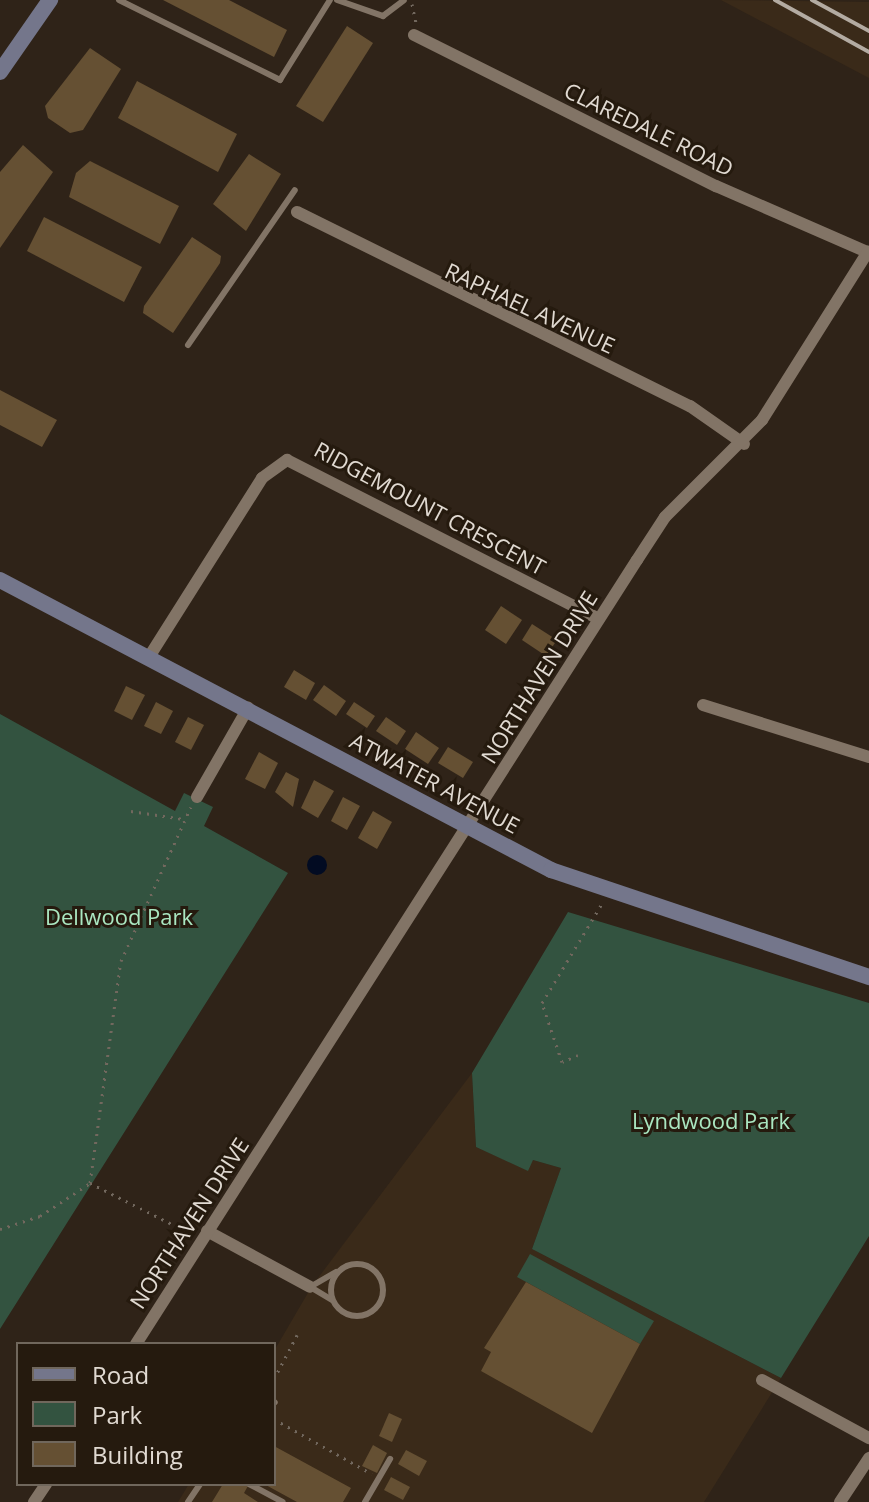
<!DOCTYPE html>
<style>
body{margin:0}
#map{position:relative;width:869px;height:1502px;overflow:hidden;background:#2f2318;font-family:"Open Sans",sans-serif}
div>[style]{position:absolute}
.built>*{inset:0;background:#3a2a19}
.green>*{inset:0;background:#335340}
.water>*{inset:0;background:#020b22}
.round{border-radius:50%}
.building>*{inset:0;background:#655033}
.path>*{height:3px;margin-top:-1.5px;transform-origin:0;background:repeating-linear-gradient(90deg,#72685e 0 2px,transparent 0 8px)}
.lane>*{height:6px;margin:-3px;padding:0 3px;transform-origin:3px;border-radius:3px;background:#827466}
.lane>.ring{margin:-3px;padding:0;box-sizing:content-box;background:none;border:6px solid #827466;border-radius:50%}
.street>*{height:12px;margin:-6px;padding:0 6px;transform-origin:6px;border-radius:6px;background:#827466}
.secondary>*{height:16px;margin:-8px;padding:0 8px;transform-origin:8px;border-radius:8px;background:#74768b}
.rail>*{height:4px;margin:-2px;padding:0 2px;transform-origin:2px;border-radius:2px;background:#b3aba2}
span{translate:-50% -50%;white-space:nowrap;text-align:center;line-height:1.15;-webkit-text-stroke:6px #251a0e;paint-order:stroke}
.street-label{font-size:22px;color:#e1dad2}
.park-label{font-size:22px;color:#aae7c1}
.legend{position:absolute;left:16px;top:1342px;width:260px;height:144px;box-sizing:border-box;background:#251a0e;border:2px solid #70675c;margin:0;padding:10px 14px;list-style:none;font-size:24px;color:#e1dad2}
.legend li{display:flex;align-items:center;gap:16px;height:40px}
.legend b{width:40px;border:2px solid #70675c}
</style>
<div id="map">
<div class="built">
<i style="clip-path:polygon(721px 0,869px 2px,869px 78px)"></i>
<i style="clip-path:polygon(472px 1073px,476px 1147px,527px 1170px,533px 1160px,561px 1168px,532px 1249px,781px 1378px,704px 1502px,178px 1502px,189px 1484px,274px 1484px,274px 1351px,312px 1286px)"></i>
</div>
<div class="green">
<i style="clip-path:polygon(0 714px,175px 811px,184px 793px,213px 807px,204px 826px,288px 873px,0 1329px)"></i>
<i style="clip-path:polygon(568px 912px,869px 1003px,869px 1236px,781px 1378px,532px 1249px,561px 1168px,533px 1160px,528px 1171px,476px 1147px,472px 1073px)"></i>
<i style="clip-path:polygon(530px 1254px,654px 1321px,640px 1344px,517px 1277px)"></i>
</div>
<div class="water">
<i class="round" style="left:307px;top:855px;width:20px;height:20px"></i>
</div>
<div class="building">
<i style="clip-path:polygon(163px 0,229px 0,287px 30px,274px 57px)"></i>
<i style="clip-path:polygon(347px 26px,373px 43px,323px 122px,296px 106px)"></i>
<i style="clip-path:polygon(90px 48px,121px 69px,83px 130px,70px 133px,48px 118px,45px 106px)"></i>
<i style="clip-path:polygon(137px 81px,237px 134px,218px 172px,118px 118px)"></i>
<i style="clip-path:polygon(23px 145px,53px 172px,0 248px,0 172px)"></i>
<i style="clip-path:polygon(249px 154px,281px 174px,246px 231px,213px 204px)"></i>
<i style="clip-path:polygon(90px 161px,179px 206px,160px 244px,69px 197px,76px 173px)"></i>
<i style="clip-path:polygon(44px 217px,142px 267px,124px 302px,27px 251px)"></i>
<i style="clip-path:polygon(192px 237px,221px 256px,220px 263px,173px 333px,143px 313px,144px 306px)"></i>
<i style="clip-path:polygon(0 390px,57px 420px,42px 447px,0 425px)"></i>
<i style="clip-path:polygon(501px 606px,522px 620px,506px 644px,485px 630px)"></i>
<i style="clip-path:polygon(532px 624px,557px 640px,546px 656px,522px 640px)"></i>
<i style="clip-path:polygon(294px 670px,315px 683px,306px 700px,284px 687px)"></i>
<i style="clip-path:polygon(324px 685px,346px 701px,336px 716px,313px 700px)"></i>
<i style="clip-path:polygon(126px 686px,145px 695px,132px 720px,114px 711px)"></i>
<i style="clip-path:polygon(156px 702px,173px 711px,161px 734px,144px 726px)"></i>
<i style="clip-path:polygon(354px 702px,375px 716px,367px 728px,346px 714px)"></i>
<i style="clip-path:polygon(188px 717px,204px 725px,191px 750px,175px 742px)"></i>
<i style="clip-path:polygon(386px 717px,406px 731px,397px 745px,376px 731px)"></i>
<i style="clip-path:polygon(416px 732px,439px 748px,428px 764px,405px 749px)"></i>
<i style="clip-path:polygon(448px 747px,473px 762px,463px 778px,438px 763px)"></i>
<i style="clip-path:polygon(259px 752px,278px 763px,265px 789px,245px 779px)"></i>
<i style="clip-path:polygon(286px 772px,299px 779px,293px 807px,275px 792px)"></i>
<i style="clip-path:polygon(314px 780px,334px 791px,318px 818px,301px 808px)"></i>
<i style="clip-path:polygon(343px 797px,360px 806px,347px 830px,331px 821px)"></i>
<i style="clip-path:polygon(373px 811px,392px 822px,377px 849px,358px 838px)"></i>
<i style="clip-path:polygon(526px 1282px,640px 1344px,592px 1433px,481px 1371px,491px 1352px,484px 1348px)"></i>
<i style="clip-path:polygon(389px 1413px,402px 1419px,392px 1442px,379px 1436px)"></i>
<i style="clip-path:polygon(373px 1445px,387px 1453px,377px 1473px,362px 1466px)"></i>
<i style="clip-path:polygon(274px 1446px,351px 1488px,343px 1502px,297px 1502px,264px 1484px,274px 1484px)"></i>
<i style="clip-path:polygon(406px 1450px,427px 1461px,419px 1476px,398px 1464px)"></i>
<i style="clip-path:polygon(391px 1477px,410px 1487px,403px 1500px,384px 1490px)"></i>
<i style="clip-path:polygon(223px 1484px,249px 1484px,244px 1493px,258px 1502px,212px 1502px)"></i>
</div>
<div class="path">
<i style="left:412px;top:4px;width:19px;rotate:78deg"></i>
<i style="left:131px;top:811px;width:53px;rotate:8.7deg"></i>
<i style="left:578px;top:1055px;width:17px;rotate:156deg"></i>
<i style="left:562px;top:1062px;width:62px;rotate:-108.7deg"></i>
<i style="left:542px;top:1003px;width:118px;rotate:-58.9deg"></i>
<i style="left:90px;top:1183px;width:114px;rotate:26.6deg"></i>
<i style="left:0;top:1229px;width:42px;rotate:-18deg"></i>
<i style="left:40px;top:1216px;width:60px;rotate:-33.4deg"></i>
<i style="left:90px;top:1183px;width:224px;rotate:-82.1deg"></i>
<i style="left:121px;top:961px;width:169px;rotate:-65.6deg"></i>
<i style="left:274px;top:1379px;width:50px;rotate:-62.4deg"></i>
<i style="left:274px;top:1419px;width:112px;rotate:29.3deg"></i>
</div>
<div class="lane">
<i style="left:119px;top:0;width:180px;rotate:26.4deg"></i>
<i style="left:280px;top:80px;width:94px;rotate:-58deg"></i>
<i style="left:337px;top:0;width:49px;rotate:19.2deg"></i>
<i style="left:383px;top:16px;width:26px;rotate:-37deg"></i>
<i style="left:188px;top:345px;width:188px;rotate:-55.4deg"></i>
<i class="ring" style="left:331px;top:1264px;width:46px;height:46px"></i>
<i style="left:332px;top:1300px;width:26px;rotate:-149deg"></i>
<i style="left:310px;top:1287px;width:30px;rotate:-30deg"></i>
<i style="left:274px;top:1403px;width:1px;rotate:-45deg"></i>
<i style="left:249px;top:1484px;width:38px;rotate:28deg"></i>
<i style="left:188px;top:1502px;width:22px;rotate:-56deg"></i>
<i style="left:365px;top:1502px;width:50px;rotate:-59.8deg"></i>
</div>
<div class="street">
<i style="left:414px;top:35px;width:338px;rotate:26.6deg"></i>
<i style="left:716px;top:186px;width:167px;rotate:23.6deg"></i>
<i style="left:297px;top:212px;width:438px;rotate:26.3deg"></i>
<i style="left:690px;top:406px;width:66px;rotate:35.1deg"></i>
<i style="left:149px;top:657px;width:212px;rotate:-57.7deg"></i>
<i style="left:262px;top:478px;width:31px;rotate:-36deg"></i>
<i style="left:287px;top:460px;width:350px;rotate:27deg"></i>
<i style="left:703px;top:705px;width:174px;rotate:17.4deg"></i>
<i style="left:197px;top:797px;width:103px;rotate:-60.2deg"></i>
<i style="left:207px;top:1231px;width:117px;rotate:28.5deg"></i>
<i style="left:136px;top:1344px;width:930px;rotate:-57.42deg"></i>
<i style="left:637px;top:560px;width:51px;rotate:-56.9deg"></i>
<i style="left:665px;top:517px;width:137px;rotate:-45deg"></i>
<i style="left:762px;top:420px;width:199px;rotate:-57.8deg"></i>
<i style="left:762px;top:1380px;width:122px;rotate:28.5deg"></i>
<i style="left:34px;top:1502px;width:22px;rotate:-56deg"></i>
<i style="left:840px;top:1502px;width:53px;rotate:-56.6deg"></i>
</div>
<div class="secondary">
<i style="left:0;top:72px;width:88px;rotate:-55.2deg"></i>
<i style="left:0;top:580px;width:623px;rotate:27.76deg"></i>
<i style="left:551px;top:870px;width:336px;rotate:18.6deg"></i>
</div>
<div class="rail">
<i style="left:775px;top:0;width:107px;rotate:29deg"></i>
<i style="left:812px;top:0;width:65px;rotate:28.5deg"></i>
</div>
<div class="street-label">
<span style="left:649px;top:129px;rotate:26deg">CLAREDALE ROAD</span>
<span style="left:530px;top:308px;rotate:25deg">RAPHAEL AVENUE</span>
<span style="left:430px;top:508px;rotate:28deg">RIDGEMOUNT CRESCENT</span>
<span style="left:539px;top:677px;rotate:-58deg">NORTHAVEN DRIVE</span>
<span style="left:435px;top:783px;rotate:28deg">ATWATER AVENUE</span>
<span style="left:189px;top:1223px;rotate:-57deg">NORTHAVEN DRIVE</span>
</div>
<div class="park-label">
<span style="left:119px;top:917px">Dellwood Park</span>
<span style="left:711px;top:1121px">Lyndwood Park</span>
</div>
<ul class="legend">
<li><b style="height:10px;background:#74768b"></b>Road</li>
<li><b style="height:22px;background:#335340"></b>Park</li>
<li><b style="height:22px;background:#655033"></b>Building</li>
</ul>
</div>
